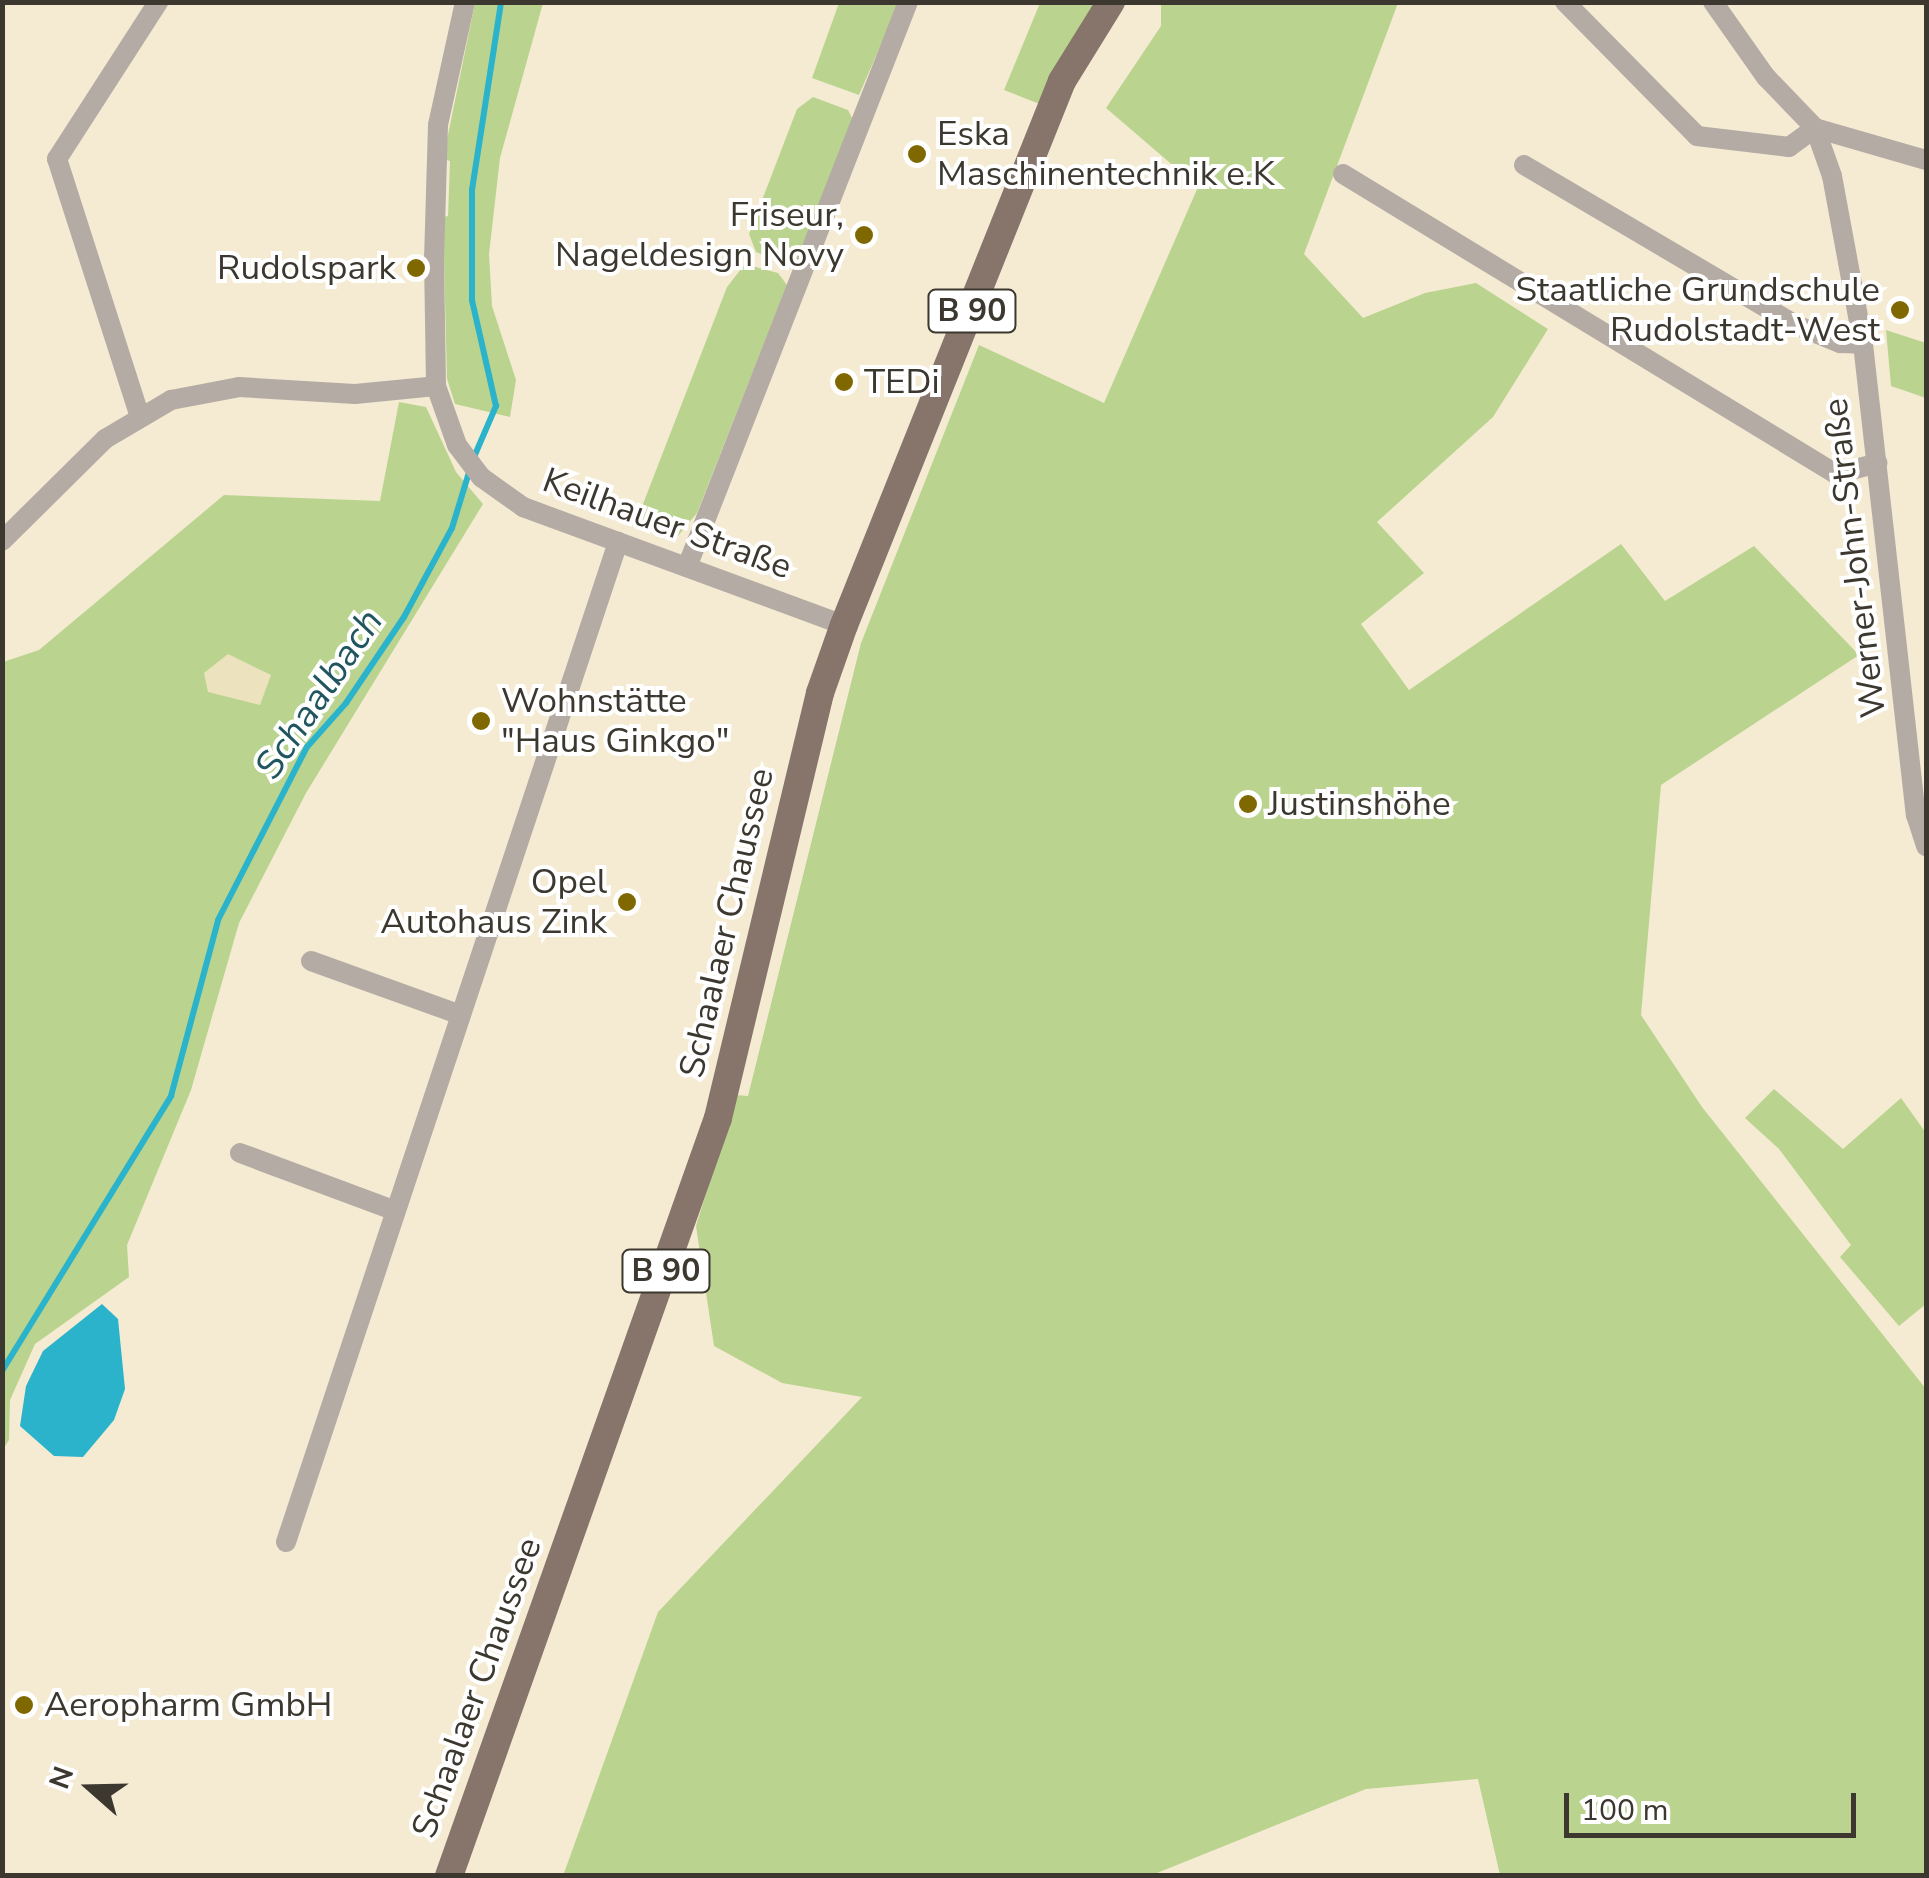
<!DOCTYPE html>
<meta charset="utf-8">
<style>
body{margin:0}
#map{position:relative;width:1929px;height:1878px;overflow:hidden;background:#f5ebd3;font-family:"Nunito Sans",sans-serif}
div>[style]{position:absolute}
.green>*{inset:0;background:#bad48f}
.sand>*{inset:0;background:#ece2bd}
.water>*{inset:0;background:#2ab3ca}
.stream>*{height:6px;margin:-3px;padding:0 3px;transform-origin:3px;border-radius:3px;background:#2ab3ca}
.minor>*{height:20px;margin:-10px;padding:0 10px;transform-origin:10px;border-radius:10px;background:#b5aba5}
.primary>*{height:28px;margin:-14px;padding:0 14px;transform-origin:14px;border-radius:14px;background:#87746a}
.dots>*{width:28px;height:28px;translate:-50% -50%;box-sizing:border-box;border:5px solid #fff;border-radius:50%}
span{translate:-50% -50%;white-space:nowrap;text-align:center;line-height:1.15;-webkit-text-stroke:8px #fff;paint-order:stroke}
.shield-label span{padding:2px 8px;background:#fff;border:2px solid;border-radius:8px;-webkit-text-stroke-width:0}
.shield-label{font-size:32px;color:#3c382f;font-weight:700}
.poi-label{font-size:35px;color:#3c382f}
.left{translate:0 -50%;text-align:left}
.right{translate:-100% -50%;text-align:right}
.street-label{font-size:35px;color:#3c382f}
.water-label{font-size:38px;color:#215660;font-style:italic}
.frame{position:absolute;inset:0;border:5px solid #3c382f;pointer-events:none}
.north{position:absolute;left:40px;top:1738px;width:100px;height:100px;-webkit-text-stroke:8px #fff;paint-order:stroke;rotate:290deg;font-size:28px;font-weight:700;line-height:40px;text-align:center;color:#3c382f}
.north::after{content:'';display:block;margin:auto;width:35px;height:45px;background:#3c382f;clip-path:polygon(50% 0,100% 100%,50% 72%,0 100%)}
.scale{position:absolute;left:1564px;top:1793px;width:292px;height:45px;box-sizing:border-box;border:5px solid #3c382f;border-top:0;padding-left:12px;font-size:30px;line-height:35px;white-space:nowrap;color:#3c382f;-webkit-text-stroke:8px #fff;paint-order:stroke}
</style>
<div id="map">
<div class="green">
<i style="clip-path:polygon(475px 3px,543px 3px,500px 158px,489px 254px,492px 306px,516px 380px,510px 417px,455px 404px,447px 379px,443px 217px,448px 216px,450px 161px,443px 159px)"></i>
<i style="clip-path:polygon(839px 3px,899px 3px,859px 95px,812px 78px)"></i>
<i style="clip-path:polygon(1040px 3px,1098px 3px,1042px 105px,1004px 90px)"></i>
<i style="clip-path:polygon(1161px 3px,1398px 3px,1304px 254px,1363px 318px,1425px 293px,1476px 283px,1548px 329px,1493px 417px,1377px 522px,1424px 573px,1361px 624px,1409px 690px,1621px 544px,1665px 601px,1754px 546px,1859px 655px,1661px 785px,1641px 1015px,1702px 1107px,1926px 1389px,1926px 1875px,1500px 1875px,1478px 1779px,1366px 1789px,1152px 1875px,563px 1876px,658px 1612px,862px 1397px,782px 1383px,714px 1346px,696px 1226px,736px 1095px,748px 1096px,861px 643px,979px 345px,1104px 403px,1198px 187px,1106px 108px,1161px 26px)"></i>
<i style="clip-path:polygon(813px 97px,848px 110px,853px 120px,796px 261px,783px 263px,756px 252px,749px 234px,797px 109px)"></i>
<i style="clip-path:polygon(745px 264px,778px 273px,787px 285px,697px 513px,678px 536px,636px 522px,727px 287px)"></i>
<i style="clip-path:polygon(1886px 330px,1926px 343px,1926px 398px,1891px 386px)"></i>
<i style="clip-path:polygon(399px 402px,426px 407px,456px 472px,483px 504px,306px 793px,239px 923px,191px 1090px,127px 1245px,129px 1277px,35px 1344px,10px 1400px,9px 1440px,3px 1449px,3px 662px,39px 650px,224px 495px,380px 501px)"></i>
<i style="clip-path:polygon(1774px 1089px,1843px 1149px,1901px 1098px,1926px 1133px,1926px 1304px,1899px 1326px,1840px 1257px,1851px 1245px,1779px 1149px,1745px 1118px)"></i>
</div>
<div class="sand">
<i style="clip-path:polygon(228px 654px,271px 675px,260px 705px,208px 692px,204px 673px)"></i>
</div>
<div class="water">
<i style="clip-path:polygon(102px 1304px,118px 1319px,125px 1389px,114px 1420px,83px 1457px,54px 1456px,20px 1426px,26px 1386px,43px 1351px)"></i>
</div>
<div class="stream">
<i style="left:474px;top:457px;width:56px;rotate:-66.7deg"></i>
<i style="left:496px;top:406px;width:109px;rotate:-102.8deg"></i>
<i style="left:472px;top:300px;width:110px;rotate:-90deg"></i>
<i style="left:472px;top:190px;width:190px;rotate:-81.2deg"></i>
<i style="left:2px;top:1371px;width:323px;rotate:-58.4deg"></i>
<i style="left:171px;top:1096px;width:182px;rotate:-75deg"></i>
<i style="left:218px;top:920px;width:195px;rotate:-62.8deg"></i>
<i style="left:307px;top:747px;width:59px;rotate:-48.4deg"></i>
<i style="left:346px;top:703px;width:104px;rotate:-56deg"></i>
<i style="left:404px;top:617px;width:101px;rotate:-61.7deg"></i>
<i style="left:452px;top:528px;width:62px;rotate:-73deg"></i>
</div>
<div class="minor">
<i style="left:465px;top:2px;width:126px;rotate:102.4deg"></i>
<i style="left:438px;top:125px;width:132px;rotate:91.7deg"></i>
<i style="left:434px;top:257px;width:129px;rotate:89.1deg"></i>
<i style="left:436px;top:386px;width:63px;rotate:70.4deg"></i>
<i style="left:457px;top:445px;width:40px;rotate:53deg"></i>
<i style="left:481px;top:477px;width:52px;rotate:35.5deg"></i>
<i style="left:523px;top:507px;width:342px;rotate:20.2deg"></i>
<i style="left:1565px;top:2px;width:188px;rotate:45.4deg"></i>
<i style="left:1697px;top:136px;width:93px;rotate:6.8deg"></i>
<i style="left:1789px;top:147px;width:32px;rotate:-36deg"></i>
<i style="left:1713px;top:2px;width:92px;rotate:54.8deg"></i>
<i style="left:1766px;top:77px;width:71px;rotate:46.1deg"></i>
<i style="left:1815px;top:128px;width:51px;rotate:70.5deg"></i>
<i style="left:1832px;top:176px;width:171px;rotate:79.5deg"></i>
<i style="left:1863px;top:344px;width:474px;rotate:83.6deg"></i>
<i style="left:1916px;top:815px;width:33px;rotate:72deg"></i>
<i style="left:1815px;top:128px;width:116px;rotate:16.1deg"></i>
<i style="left:1524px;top:165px;width:316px;rotate:30.5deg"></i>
<i style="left:1796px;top:325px;width:48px;rotate:22.2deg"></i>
<i style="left:1840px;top:343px;width:23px;rotate:2deg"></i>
<i style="left:1343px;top:174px;width:577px;rotate:31.32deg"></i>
<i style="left:1836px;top:474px;width:43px;rotate:-14.7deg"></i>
<i style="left:139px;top:414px;width:268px;rotate:-107.8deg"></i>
<i style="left:57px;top:159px;width:187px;rotate:-57.2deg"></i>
<i style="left:2px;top:541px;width:145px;rotate:-44.7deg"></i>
<i style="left:105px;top:439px;width:77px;rotate:-30.6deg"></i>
<i style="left:171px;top:400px;width:69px;rotate:-10.8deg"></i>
<i style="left:239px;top:387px;width:116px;rotate:3.5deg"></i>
<i style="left:355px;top:394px;width:81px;rotate:-5.6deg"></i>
<i style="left:687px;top:567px;width:607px;rotate:-68.64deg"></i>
<i style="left:311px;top:961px;width:156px;rotate:19.8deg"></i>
<i style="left:240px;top:1153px;width:163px;rotate:20.4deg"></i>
<i style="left:286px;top:1542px;width:1054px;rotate:-71.63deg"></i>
</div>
<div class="primary">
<i style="left:449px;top:1876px;width:804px;rotate:-70.46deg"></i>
<i style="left:718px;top:1118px;width:437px;rotate:-76.5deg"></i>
<i style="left:820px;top:693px;width:72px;rotate:-70.6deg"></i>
<i style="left:844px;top:625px;width:586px;rotate:-68.16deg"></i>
<i style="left:1062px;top:81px;width:93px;rotate:-58.2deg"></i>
</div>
<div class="dots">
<i style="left:917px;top:154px;background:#806800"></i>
<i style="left:864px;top:235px;background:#806800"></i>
<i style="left:416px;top:268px;background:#806800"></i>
<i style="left:1900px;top:310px;background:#806800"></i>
<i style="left:844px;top:382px;background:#806800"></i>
<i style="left:481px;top:721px;background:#806800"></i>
<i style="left:1248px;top:804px;background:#806800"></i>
<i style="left:627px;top:902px;background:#806800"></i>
<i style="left:24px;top:1705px;background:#806800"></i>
</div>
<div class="shield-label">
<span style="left:972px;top:311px">B 90</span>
<span style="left:666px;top:1271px">B 90</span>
</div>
<div class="poi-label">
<span class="left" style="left:937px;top:154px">Eska<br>Maschinentechnik e.K</span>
<span class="right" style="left:844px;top:235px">Friseur,<br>Nageldesign Novy</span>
<span class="right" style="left:396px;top:268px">Rudolspark</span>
<span class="right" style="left:1880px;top:310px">Staatliche Grundschule<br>Rudolstadt-West</span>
<span class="left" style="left:864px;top:382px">TEDi</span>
<span class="left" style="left:501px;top:721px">Wohnstätte<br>"Haus Ginkgo"</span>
<span class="left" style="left:1268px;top:804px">Justinshöhe</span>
<span class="right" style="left:607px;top:902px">Opel<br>Autohaus Zink</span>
<span class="left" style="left:44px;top:1705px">Aeropharm GmbH</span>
</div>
<div class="street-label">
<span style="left:667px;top:524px;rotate:20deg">Keilhauer Straße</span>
<span style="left:1855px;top:558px;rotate:-97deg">Werner-John-Straße</span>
<span style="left:727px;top:923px;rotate:-77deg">Schaalaer Chaussee</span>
<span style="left:477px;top:1688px;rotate:-70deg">Schaalaer Chaussee</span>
</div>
<div class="water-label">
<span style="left:319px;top:694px;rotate:-56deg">Schaalbach</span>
</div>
<div class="frame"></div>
<div class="north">N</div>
<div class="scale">100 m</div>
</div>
